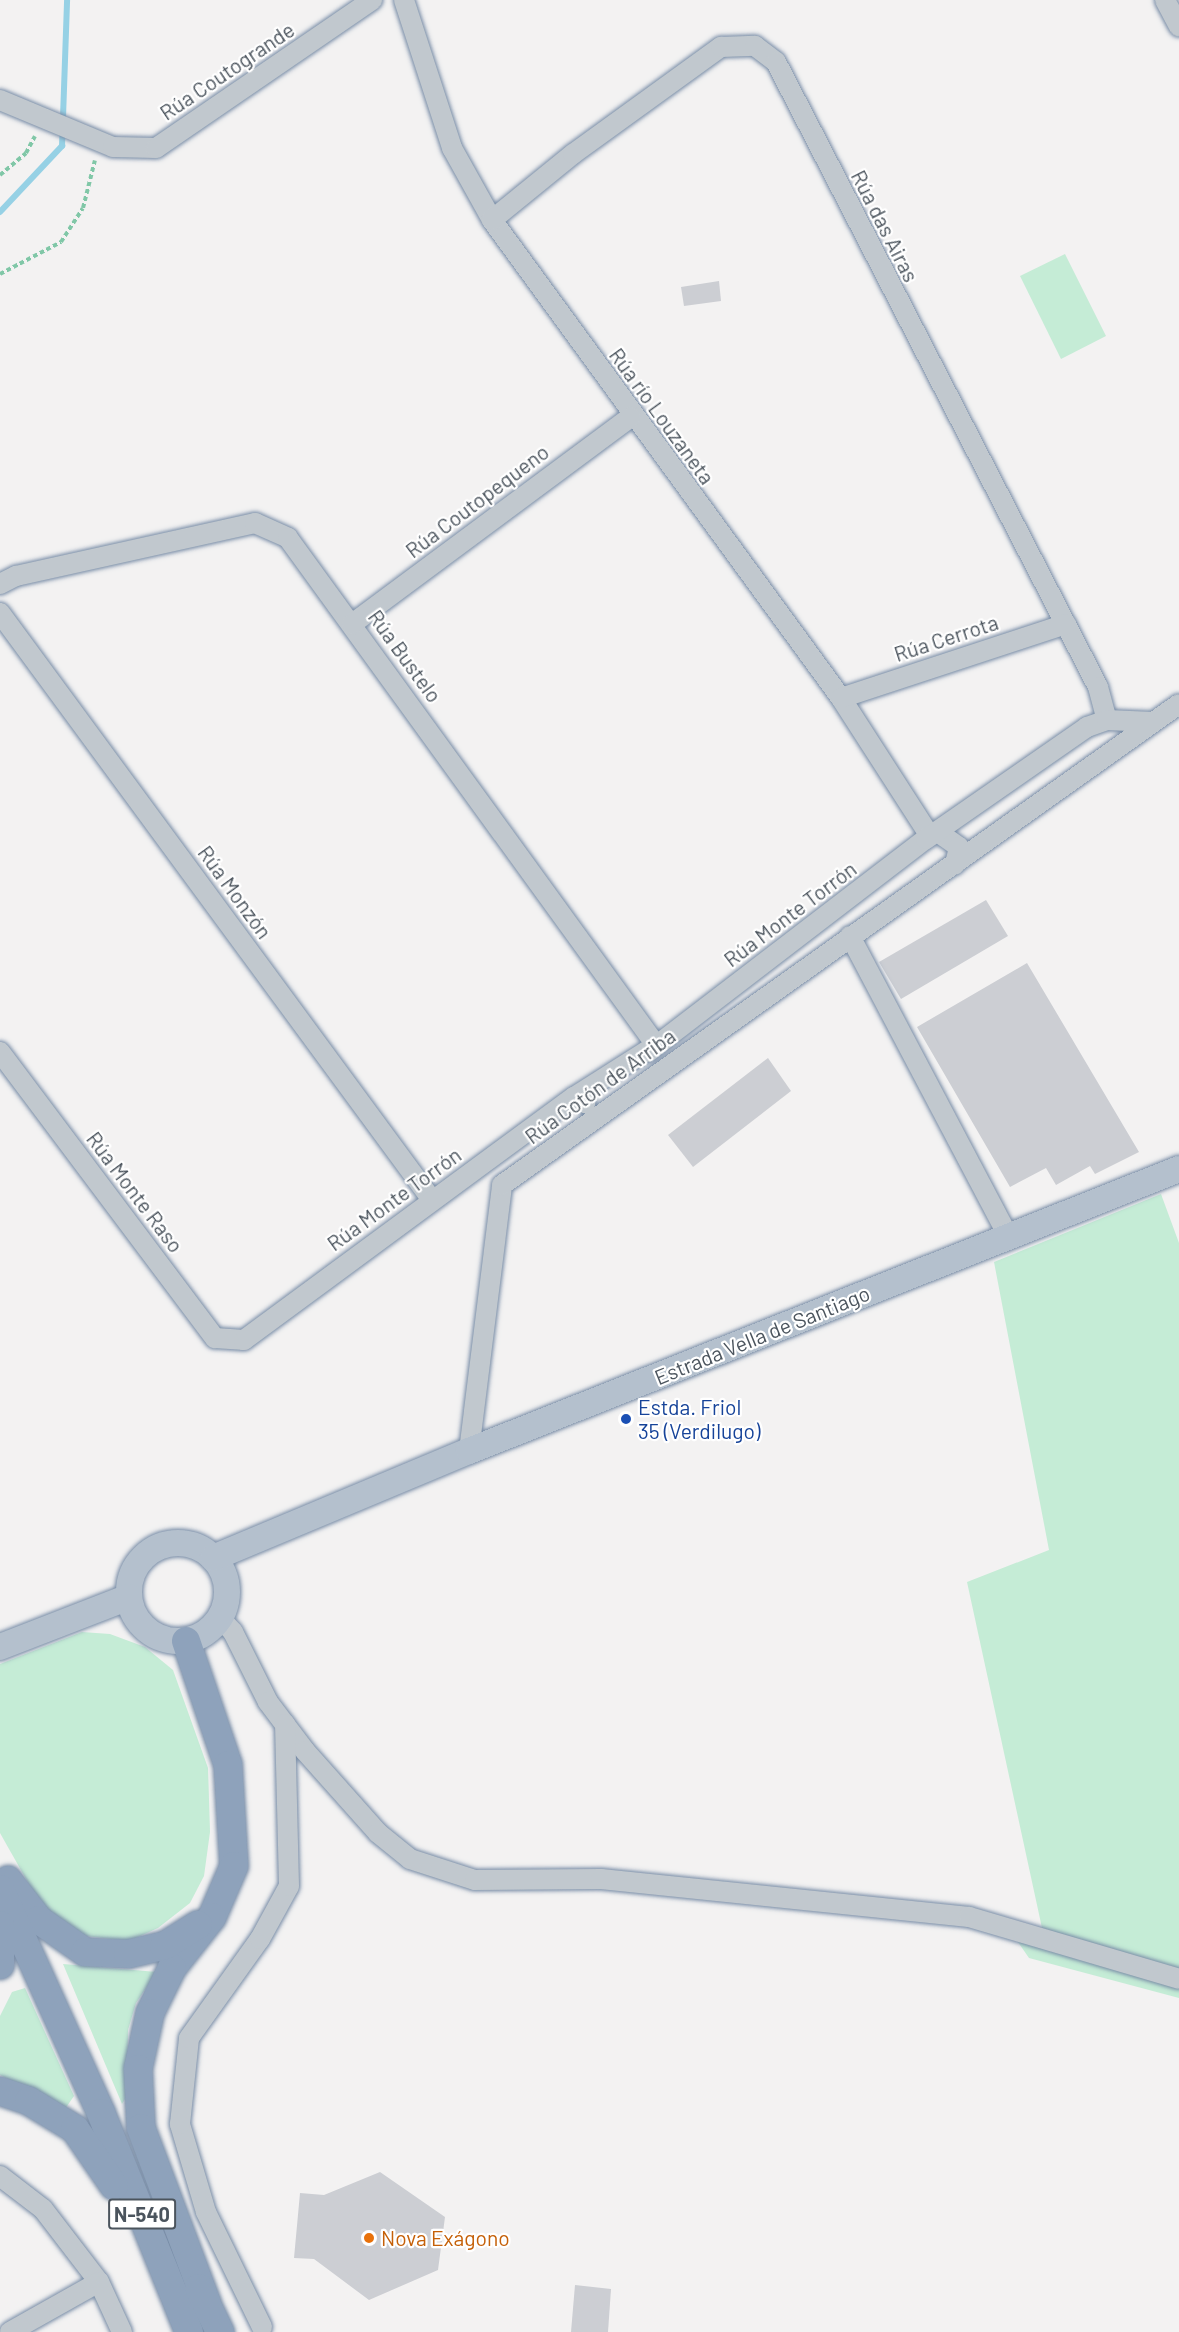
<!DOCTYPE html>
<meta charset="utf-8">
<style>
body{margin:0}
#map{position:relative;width:1179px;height:2332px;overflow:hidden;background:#f3f2f2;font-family:Barlow,sans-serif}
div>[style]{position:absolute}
.green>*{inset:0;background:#c5ecd6}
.stream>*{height:6px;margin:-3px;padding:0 3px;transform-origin:3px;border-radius:3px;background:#96d1e5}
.building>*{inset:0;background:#ccced3}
.path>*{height:4px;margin-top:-2px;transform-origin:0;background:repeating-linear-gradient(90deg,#80c7a7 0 4.5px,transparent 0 7.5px)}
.roads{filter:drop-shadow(0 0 2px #798da7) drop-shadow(0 0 2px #798da7)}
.minor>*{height:20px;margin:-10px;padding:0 10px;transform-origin:10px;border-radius:10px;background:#c1c8ce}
.major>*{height:26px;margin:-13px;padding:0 13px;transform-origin:13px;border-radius:13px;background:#b4c0cd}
.major>.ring{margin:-13px;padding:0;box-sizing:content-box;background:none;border:26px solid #b4c0cd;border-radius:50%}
.highway>*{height:28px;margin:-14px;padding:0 14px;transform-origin:14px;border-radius:14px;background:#8ea2bb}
.dots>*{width:16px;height:16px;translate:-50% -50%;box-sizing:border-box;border:3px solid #fff;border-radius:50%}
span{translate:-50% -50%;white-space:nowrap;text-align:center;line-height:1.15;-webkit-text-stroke:4.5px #fff;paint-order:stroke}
.shield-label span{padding:2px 4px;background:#fff;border:2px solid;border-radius:4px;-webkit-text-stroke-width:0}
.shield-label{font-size:20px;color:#4b545d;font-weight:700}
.street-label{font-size:21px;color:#4b545d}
.transit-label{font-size:21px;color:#164399}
.left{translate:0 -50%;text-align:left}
.food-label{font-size:21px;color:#c56008}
</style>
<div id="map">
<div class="green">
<i style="clip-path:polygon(1065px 254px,1106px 336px,1061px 359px,1020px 276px)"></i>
<i style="clip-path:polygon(1161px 1194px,1179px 1243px,1179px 1998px,1029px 1958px,1011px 1932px,1042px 1928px,967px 1582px,1049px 1550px,994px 1262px)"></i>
<i style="clip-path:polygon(82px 1632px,110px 1634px,145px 1647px,173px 1670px,208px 1768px,210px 1832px,204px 1876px,190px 1903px,158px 1928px,129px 1941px,85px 1936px,44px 1911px,0 1833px,0 1664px)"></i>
<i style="clip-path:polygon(63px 1964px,157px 1972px,136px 2003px,128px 2030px,127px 2096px,122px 2104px)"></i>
<i style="clip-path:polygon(25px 1988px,74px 2096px,65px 2109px,0 2075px,0 2016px,12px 1992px)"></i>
</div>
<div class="stream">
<i style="left:0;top:212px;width:91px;rotate:-46.8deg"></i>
<i style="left:62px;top:146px;width:146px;rotate:-88deg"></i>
</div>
<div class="building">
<i style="clip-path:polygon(719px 281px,721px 301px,684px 306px,681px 287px)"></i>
<i style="clip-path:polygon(986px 900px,1008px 936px,901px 999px,879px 962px)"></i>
<i style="clip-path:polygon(1027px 963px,1139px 1152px,1095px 1174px,1090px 1166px,1056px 1185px,1046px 1168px,1010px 1187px,917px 1027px)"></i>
<i style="clip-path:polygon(768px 1058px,791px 1091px,693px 1167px,668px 1135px)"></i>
<i style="clip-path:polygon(380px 2172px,445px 2217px,438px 2270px,369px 2300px,314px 2259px,294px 2258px,300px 2193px,324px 2195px)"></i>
<i style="clip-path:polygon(575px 2285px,611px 2289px,608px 2332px,571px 2332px)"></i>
</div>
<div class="path">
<i style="left:0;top:175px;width:34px;rotate:-40deg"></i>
<i style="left:26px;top:153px;width:19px;rotate:-62deg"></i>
<i style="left:0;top:274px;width:69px;rotate:-27.7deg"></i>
<i style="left:61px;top:242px;width:40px;rotate:-57.1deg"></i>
<i style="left:83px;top:208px;width:49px;rotate:-76deg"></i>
</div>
<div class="roads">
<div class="minor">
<i style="left:404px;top:0;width:156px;rotate:72deg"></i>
<i style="left:452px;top:148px;width:82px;rotate:60.9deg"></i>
<i style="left:492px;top:220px;width:592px;rotate:53.87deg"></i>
<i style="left:841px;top:698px;width:164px;rotate:57.2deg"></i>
<i style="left:1165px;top:0;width:30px;rotate:62deg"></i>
<i style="left:0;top:100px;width:122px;rotate:22.6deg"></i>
<i style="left:113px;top:147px;width:43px;rotate:1.3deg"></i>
<i style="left:156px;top:148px;width:262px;rotate:-34.4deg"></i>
<i style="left:492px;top:220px;width:104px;rotate:-39.2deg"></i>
<i style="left:573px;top:154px;width:183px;rotate:-35.9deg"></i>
<i style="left:721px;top:47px;width:34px;rotate:-2deg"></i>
<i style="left:755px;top:46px;width:26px;rotate:37deg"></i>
<i style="left:776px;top:62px;width:703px;rotate:62.74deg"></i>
<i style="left:1098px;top:687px;width:34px;rotate:75deg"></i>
<i style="left:0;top:584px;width:18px;rotate:-27deg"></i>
<i style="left:16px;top:576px;width:245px;rotate:-12.5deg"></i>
<i style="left:255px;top:523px;width:36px;rotate:24deg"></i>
<i style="left:288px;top:538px;width:626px;rotate:54.03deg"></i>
<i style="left:656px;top:1045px;width:97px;rotate:147.6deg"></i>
<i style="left:0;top:613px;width:729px;rotate:53.65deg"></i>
<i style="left:352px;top:624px;width:347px;rotate:-36.6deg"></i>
<i style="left:841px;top:698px;width:237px;rotate:-18.2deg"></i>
<i style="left:939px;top:833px;width:24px;rotate:35deg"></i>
<i style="left:959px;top:847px;width:18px;rotate:103deg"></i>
<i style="left:850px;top:936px;width:340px;rotate:62.2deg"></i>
<i style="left:0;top:1052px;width:358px;rotate:53.1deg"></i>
<i style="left:215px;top:1338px;width:29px;rotate:4deg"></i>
<i style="left:244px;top:1340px;width:410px;rotate:-36.4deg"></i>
<i style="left:574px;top:1097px;width:13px;rotate:29deg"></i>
<i style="left:648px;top:1052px;width:350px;rotate:-37.5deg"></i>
<i style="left:926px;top:839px;width:196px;rotate:-34.8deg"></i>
<i style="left:1087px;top:727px;width:21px;rotate:-19deg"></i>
<i style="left:1107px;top:720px;width:46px;rotate:2.5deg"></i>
<i style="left:469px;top:1451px;width:268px;rotate:-82.9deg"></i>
<i style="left:502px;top:1185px;width:830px;rotate:-35.39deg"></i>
<i style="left:220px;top:1618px;width:19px;rotate:47deg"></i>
<i style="left:233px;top:1632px;width:78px;rotate:63.4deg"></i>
<i style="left:268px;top:1702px;width:61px;rotate:52.9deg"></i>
<i style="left:305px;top:1751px;width:110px;rotate:48.3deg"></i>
<i style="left:378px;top:1833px;width:41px;rotate:39.1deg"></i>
<i style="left:410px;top:1859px;width:68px;rotate:17.9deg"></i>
<i style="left:475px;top:1880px;width:126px;rotate:-0.5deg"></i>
<i style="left:601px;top:1879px;width:370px;rotate:5.9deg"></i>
<i style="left:969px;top:1917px;width:219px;rotate:16.4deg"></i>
<i style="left:0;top:2176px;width:54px;rotate:37.5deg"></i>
<i style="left:43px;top:2209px;width:92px;rotate:52.5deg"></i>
<i style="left:99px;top:2282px;width:55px;rotate:65.3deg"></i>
<i style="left:262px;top:2327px;width:128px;rotate:-116deg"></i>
<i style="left:206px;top:2212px;width:92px;rotate:-106.5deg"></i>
<i style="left:180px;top:2124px;width:86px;rotate:-84deg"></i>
<i style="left:189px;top:2038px;width:122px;rotate:-54.4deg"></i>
<i style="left:260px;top:1939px;width:60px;rotate:-61.3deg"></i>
<i style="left:289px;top:1886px;width:162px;rotate:-91.4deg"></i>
<i style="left:10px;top:2332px;width:102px;rotate:-29.3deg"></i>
</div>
<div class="major">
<i class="ring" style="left:129px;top:1543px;width:72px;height:72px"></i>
<i style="left:213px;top:1558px;width:277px;rotate:-22.7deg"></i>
<i style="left:469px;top:1451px;width:764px;rotate:-21.66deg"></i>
<i style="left:0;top:1647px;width:138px;rotate:-21.2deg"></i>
</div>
<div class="highway">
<i style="left:186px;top:1641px;width:131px;rotate:71.3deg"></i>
<i style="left:228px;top:1765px;width:101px;rotate:86.6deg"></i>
<i style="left:234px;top:1866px;width:56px;rotate:113.3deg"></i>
<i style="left:212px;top:1917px;width:65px;rotate:128.1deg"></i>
<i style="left:172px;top:1968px;width:50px;rotate:116.1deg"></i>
<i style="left:150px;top:2013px;width:57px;rotate:102.1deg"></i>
<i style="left:138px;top:2069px;width:59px;rotate:87.1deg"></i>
<i style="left:141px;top:2128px;width:188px;rotate:69.4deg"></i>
<i style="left:8px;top:1880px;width:51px;rotate:52.2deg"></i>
<i style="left:39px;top:1920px;width:56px;rotate:34.8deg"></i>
<i style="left:85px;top:1952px;width:43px;rotate:2.7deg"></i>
<i style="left:128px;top:1954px;width:37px;rotate:-13deg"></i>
<i style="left:164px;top:1946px;width:40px;rotate:-32deg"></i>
<i style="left:0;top:1889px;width:246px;rotate:65.7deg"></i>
<i style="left:101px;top:2113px;width:236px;rotate:68.1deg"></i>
<i style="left:0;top:1925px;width:40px;rotate:90deg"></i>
<i style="left:0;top:2091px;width:31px;rotate:19deg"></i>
<i style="left:29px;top:2101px;width:54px;rotate:31.3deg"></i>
<i style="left:75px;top:2129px;width:69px;rotate:55.6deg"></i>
<i style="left:199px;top:2288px;width:49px;rotate:64.5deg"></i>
</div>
</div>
<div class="dots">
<i style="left:626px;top:1419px;background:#1a4fb4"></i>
<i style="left:369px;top:2238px;background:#e8710a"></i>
</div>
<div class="shield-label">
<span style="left:142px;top:2214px">N-540</span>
</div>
<div class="street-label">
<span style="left:227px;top:71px;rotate:-34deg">Rúa Coutogrande</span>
<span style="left:885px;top:226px;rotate:63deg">Rúa das Airas</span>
<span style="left:662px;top:416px;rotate:54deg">Rúa río Louzaneta</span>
<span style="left:477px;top:501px;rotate:-37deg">Rúa Coutopequeno</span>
<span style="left:946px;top:638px;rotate:-18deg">Rúa Cerrota</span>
<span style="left:405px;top:656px;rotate:54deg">Rúa Bustelo</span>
<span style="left:235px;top:892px;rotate:54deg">Rúa Monzón</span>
<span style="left:790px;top:914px;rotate:-37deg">Rúa Monte Torrón</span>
<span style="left:600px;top:1086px;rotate:-36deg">Rúa Cotón de Arriba</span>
<span style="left:135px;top:1192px;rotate:53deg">Rúa Monte Raso</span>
<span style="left:394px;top:1199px;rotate:-36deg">Rúa Monte Torrón</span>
<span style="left:762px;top:1335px;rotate:-22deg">Estrada Vella de Santiago</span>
</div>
<div class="transit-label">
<span class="left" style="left:638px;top:1419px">Estda. Friol<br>35 (Verdilugo)</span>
</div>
<div class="food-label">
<span class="left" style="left:381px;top:2238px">Nova Exágono</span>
</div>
</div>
